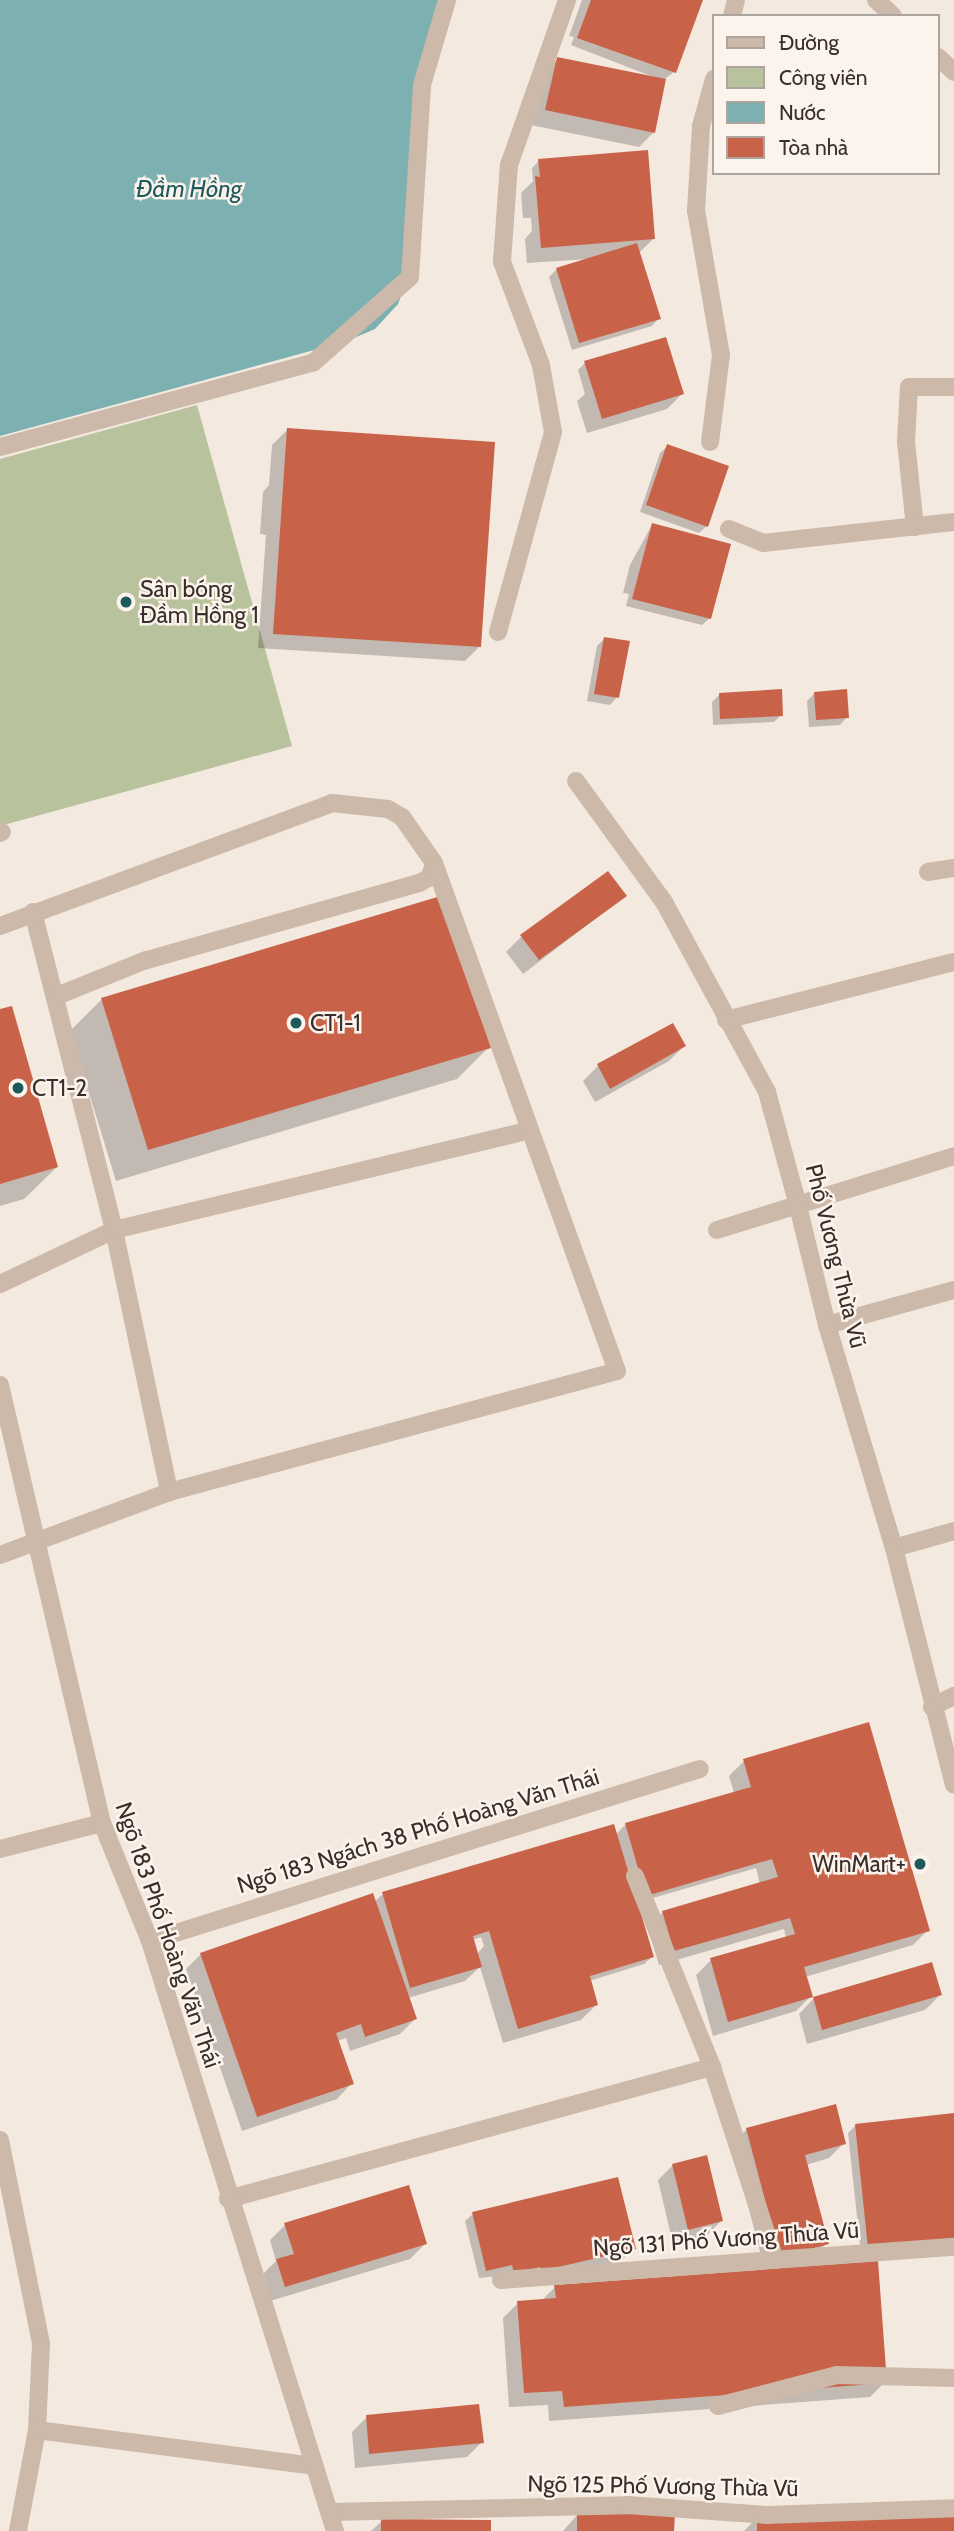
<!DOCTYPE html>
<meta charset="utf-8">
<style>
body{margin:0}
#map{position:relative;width:954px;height:2531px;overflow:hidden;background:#f3e9df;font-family:Cabin,sans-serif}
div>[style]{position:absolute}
.green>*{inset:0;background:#b8c39e}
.water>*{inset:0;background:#7db1b1}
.shadow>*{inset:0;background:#0003}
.building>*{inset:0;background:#c86349}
.lane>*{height:18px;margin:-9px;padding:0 9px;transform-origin:9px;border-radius:9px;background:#ccb9aa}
.street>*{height:18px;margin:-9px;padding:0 9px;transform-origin:9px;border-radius:9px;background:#ccb9aa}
.dots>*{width:19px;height:19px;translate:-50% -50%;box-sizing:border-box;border:4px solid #fbf3ec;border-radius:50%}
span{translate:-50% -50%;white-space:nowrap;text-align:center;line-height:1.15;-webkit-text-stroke:5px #fbf3ec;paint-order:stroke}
.poi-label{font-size:23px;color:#3a2e2a}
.left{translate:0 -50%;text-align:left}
.right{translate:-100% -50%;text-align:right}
.street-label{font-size:23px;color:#3a2e2a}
.water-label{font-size:24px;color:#1e5a5c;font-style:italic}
.legend{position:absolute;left:712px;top:14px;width:228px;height:161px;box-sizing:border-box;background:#fbf3ec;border:2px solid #aea49e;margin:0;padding:9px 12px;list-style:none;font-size:21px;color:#3a2e2a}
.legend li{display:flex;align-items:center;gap:14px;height:35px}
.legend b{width:35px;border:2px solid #aea49e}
</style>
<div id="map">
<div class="green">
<i style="clip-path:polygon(197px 405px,292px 746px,0 826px,0 459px)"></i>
</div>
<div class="water">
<i style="clip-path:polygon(0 0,451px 0,409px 149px,410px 271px,398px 304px,375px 329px,347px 341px,0 436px)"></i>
</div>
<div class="shadow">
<i style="clip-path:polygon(582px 0,701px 0,674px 72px,665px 79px,654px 132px,639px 147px,531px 125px,543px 74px,558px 59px,661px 80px,571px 45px,574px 37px,569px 36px)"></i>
<i style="clip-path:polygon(539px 161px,653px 239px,639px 253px,659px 318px,652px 326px,572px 350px,549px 277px,557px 269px,589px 259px,527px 263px,525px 239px,532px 231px,531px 218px,523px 218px,521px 193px,533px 181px,532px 168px)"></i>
<i style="clip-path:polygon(585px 363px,682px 394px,667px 409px,587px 433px,577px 401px,585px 394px,578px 370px)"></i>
<i style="clip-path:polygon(287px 430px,480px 646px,465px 661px,258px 648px,266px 535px,260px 534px,263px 492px,269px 485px,272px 445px)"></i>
<i style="clip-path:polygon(668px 446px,707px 526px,699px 533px,640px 512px,660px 453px)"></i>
<i style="clip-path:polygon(652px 525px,710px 618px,702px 625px,626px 606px,629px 594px,623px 593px,630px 565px)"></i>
<i style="clip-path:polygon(605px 638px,617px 697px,610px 705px,587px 701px,597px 646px)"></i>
<i style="clip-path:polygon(815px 693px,847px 717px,840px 725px,809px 727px,807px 701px)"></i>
<i style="clip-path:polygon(719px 695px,781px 715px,774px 722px,713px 725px,712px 702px)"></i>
<i style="clip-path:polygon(625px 896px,523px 974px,506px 952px,521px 937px)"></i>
<i style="clip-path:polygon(102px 999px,489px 1047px,457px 1079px,116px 1181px,70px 1031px)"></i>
<i style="clip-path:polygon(0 1011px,57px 1167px,24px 1199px,0 1206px)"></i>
<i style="clip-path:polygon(684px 1046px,669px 1061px,595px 1102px,583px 1081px,598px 1066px)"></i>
<i style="clip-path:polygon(evenodd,744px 1761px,928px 1930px,913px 1945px,805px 1977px,811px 1996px,796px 2011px,713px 2036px,696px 1975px,711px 1960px,786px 1938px,784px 1929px,659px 1965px,648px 1928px,663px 1912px,760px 1884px,756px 1868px,636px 1903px,652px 1957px,644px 1964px,589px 1981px,596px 2005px,581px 2020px,503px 2043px,480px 1967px,465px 1981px,408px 1998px,415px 2019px,400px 2034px,350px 2051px,346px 2038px,337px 2041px,352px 2083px,337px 2099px,242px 2131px,186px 1969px,201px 1954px,374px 1902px,383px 1894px,616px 1834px,626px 1824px,734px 1793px,729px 1776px,744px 1761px,481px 1937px,484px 1946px,477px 1954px,472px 1940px,481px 1937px)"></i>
<i style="clip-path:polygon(940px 1995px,925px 2010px,807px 2044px,799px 2014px,814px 1998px)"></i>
<i style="clip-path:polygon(954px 2115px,954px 2250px,861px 2254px,848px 2133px,855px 2126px)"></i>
<i style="clip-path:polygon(747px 2129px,844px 2143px,829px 2158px,806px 2165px,827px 2243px,812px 2258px,885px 2382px,870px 2397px,549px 2421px,548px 2405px,509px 2407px,503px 2318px,518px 2303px,541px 2301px,555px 2287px,765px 2271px,732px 2144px)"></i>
<i style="clip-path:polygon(673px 2165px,721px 2221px,706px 2236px,673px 2244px,658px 2180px)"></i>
<i style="clip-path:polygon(473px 2214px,634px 2248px,619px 2263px,479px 2278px,465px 2221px)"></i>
<i style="clip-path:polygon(285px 2225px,425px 2244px,410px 2259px,270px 2301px,262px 2275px,276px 2261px,270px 2240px)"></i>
<i style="clip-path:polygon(367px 2417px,482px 2442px,467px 2457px,355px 2468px,352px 2432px)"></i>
<i style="clip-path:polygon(578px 2514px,673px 2531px,563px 2531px)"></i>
<i style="clip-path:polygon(758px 2517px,954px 2518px,954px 2531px,744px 2531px)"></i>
<i style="clip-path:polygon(382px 2521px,489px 2531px,371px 2531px)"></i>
</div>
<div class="building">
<i style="clip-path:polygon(591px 0,703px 0,676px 73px,577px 38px)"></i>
<i style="clip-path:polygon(557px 57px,666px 79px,655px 133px,545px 110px)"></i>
<i style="clip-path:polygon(648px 150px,655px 239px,541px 248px,535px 176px,540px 177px,538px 159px)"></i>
<i style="clip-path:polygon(637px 243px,661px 319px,579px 343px,556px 268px)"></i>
<i style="clip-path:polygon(666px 337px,684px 394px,602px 419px,584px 361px)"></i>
<i style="clip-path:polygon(287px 428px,495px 442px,481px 647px,273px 634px)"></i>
<i style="clip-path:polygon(667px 444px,729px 466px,708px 527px,646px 505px)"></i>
<i style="clip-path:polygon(652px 523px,731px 544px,711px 619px,632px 599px)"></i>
<i style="clip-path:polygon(604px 637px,630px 641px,619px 698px,594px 694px)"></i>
<i style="clip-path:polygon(782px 689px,783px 716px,720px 719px,719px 693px)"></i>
<i style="clip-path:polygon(847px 689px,849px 718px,816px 720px,814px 692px)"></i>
<i style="clip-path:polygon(608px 871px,627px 896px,539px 960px,520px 935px)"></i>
<i style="clip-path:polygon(444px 895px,491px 1048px,148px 1150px,101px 998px)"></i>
<i style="clip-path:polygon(12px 1006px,58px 1167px,0 1184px,0 1009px)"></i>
<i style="clip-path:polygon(673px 1023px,686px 1046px,610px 1089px,597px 1064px)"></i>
<i style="clip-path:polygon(869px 1722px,930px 1931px,804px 1967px,813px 1997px,932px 1962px,942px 1995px,822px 2030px,813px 1997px,728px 2022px,710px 1958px,795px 1934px,790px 1918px,674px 1951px,662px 1911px,778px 1877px,772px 1859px,646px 1896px,625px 1823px,751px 1787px,743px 1759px)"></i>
<i style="clip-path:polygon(614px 1824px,654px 1957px,590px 1976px,598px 2005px,518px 2029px,489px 1931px,473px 1936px,482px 1967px,410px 1988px,382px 1892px)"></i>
<i style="clip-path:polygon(373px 1893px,417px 2019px,365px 2037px,361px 2024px,336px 2033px,354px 2084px,257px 2117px,200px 1953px)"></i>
<i style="clip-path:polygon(836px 2104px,846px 2144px,805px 2155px,829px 2244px,780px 2257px,746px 2128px)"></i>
<i style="clip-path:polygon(954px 2113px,954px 2238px,868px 2248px,855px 2124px)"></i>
<i style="clip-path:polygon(707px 2155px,723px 2221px,688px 2230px,672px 2164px)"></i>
<i style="clip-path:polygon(618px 2177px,636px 2249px,541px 2271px,540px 2267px,514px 2273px,512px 2265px,486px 2271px,472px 2212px)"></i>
<i style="clip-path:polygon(409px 2185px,427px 2244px,285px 2287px,276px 2259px,294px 2254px,284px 2223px)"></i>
<i style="clip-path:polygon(878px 2261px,887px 2383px,564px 2407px,562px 2391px,524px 2393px,517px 2301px,556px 2298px,554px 2285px)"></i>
<i style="clip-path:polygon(479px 2404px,484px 2443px,369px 2454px,366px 2415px)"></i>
<i style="clip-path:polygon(577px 2513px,675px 2514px,674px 2531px,577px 2531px)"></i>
<i style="clip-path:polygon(757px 2515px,954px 2516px,954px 2531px,757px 2531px)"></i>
<i style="clip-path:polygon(381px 2519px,491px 2520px,491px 2531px,381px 2531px)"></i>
</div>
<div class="lane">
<i style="left:876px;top:0;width:23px;rotate:43deg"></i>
<i style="left:732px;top:16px;width:16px;rotate:-76deg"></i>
<i style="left:938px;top:57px;width:22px;rotate:43deg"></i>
<i style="left:710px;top:442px;width:88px;rotate:-82.8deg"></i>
<i style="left:721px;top:355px;width:146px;rotate:-99.8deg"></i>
<i style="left:696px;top:211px;width:85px;rotate:-86.6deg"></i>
<i style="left:701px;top:126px;width:49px;rotate:-74.5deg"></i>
<i style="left:0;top:447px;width:325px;rotate:-15.1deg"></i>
<i style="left:314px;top:362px;width:128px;rotate:-41.5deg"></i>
<i style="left:410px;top:277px;width:192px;rotate:-86.4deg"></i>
<i style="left:422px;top:85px;width:89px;rotate:-73.6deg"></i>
<i style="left:915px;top:527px;width:85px;rotate:-96deg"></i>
<i style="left:906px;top:442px;width:55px;rotate:-86.9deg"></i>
<i style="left:909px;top:387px;width:45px"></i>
<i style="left:729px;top:529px;width:37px;rotate:22deg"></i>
<i style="left:763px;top:543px;width:192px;rotate:-6.3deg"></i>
<i style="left:576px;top:781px;width:150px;rotate:54deg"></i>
<i style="left:664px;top:902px;width:216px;rotate:61.5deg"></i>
<i style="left:767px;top:1092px;width:114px;rotate:74.7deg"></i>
<i style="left:0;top:833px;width:2px;rotate:-27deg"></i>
<i style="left:928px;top:872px;width:26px;rotate:-9deg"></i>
<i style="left:33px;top:912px;width:328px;rotate:75.7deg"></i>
<i style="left:114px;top:1230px;width:268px;rotate:78.1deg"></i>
<i style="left:0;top:926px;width:354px;rotate:-20.3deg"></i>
<i style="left:332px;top:803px;width:56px;rotate:6.1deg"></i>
<i style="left:388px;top:809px;width:16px;rotate:30deg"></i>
<i style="left:402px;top:817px;width:56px;rotate:55.2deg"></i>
<i style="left:434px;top:863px;width:15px;rotate:106deg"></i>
<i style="left:430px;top:877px;width:13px;rotate:151deg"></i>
<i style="left:419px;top:883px;width:284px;rotate:164.2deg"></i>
<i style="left:146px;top:960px;width:96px;rotate:158deg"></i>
<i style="left:726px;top:1020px;width:235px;rotate:-14.3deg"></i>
<i style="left:717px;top:1230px;width:248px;rotate:-17.3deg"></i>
<i style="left:0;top:1284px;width:126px;rotate:-25.3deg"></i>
<i style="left:114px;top:1230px;width:427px;rotate:-13.5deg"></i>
<i style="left:827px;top:1325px;width:132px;rotate:-15.4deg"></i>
<i style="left:894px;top:1548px;width:62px;rotate:-15.8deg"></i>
<i style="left:0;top:1555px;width:180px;rotate:-20.4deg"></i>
<i style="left:169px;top:1492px;width:464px;rotate:-15.1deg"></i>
<i style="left:617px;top:1371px;width:540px;rotate:-109.81deg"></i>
<i style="left:0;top:1849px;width:105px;rotate:-14.3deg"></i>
<i style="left:635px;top:1876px;width:206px;rotate:68deg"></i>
<i style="left:712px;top:2067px;width:203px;rotate:71.9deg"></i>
<i style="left:150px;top:1941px;width:576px;rotate:-17.37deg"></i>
<i style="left:0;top:2140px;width:207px;rotate:78.6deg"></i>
<i style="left:41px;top:2343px;width:87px;rotate:92.6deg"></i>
<i style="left:37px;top:2430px;width:103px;rotate:100.7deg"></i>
<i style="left:228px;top:2199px;width:502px;rotate:-15.26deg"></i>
<i style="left:501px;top:2280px;width:454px;rotate:-4.2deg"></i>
<i style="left:718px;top:2406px;width:123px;rotate:-14.6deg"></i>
<i style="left:837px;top:2375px;width:117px;rotate:1.5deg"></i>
<i style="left:37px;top:2430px;width:279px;rotate:7.4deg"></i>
<i style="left:329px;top:2512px;width:298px;rotate:-1.3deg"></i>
<i style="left:627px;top:2505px;width:140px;rotate:4.1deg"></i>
<i style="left:767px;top:2515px;width:187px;rotate:-2.1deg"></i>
</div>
<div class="street">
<i style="left:498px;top:632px;width:207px;rotate:-74.6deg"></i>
<i style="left:553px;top:432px;width:68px;rotate:-100.2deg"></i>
<i style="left:541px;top:365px;width:110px;rotate:-110.7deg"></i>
<i style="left:502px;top:262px;width:97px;rotate:-85.9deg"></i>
<i style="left:509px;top:165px;width:175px;rotate:-70.6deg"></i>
<i style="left:797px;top:1202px;width:127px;rotate:76.3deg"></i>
<i style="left:827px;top:1325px;width:233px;rotate:73.3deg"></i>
<i style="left:894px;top:1548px;width:244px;rotate:75.8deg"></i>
<i style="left:0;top:1385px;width:450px;rotate:76.9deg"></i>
<i style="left:102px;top:1823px;width:127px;rotate:67.9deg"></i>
<i style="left:150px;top:1941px;width:618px;rotate:72.59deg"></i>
<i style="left:932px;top:1707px;width:25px;rotate:-27deg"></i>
</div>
<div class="dots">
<i style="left:126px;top:602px;background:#1e5a5c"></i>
<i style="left:296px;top:1023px;background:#1e5a5c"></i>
<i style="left:18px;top:1088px;background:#1e5a5c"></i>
<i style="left:920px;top:1864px;background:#1e5a5c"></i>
</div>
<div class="poi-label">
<span class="left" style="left:140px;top:602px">Sân bóng<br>Đầm Hồng 1</span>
<span class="left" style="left:310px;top:1023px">CT1-1</span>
<span class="left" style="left:32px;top:1088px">CT1-2</span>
<span class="right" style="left:906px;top:1864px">WinMart+</span>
</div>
<div class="street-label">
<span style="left:836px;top:1256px;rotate:76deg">Phố Vương Thừa Vũ</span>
<span style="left:418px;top:1831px;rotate:-17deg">Ngõ 183 Ngách 38 Phố Hoàng Văn Thái</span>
<span style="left:168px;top:1935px;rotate:71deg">Ngõ 183 Phố Hoàng Văn Thái</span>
<span style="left:726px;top:2239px;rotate:-4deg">Ngõ 131 Phố Vương Thừa Vũ</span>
<span style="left:663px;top:2486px;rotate:1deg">Ngõ 125 Phố Vương Thừa Vũ</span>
</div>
<div class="water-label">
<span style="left:189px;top:189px">Đầm Hồng</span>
</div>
<ul class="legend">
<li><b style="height:9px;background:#ccb9aa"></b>Đường</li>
<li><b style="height:19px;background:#b8c39e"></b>Công viên</li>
<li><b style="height:19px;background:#7db1b1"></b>Nước</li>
<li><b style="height:19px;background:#c86349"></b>Tòa nhà</li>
</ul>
</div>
